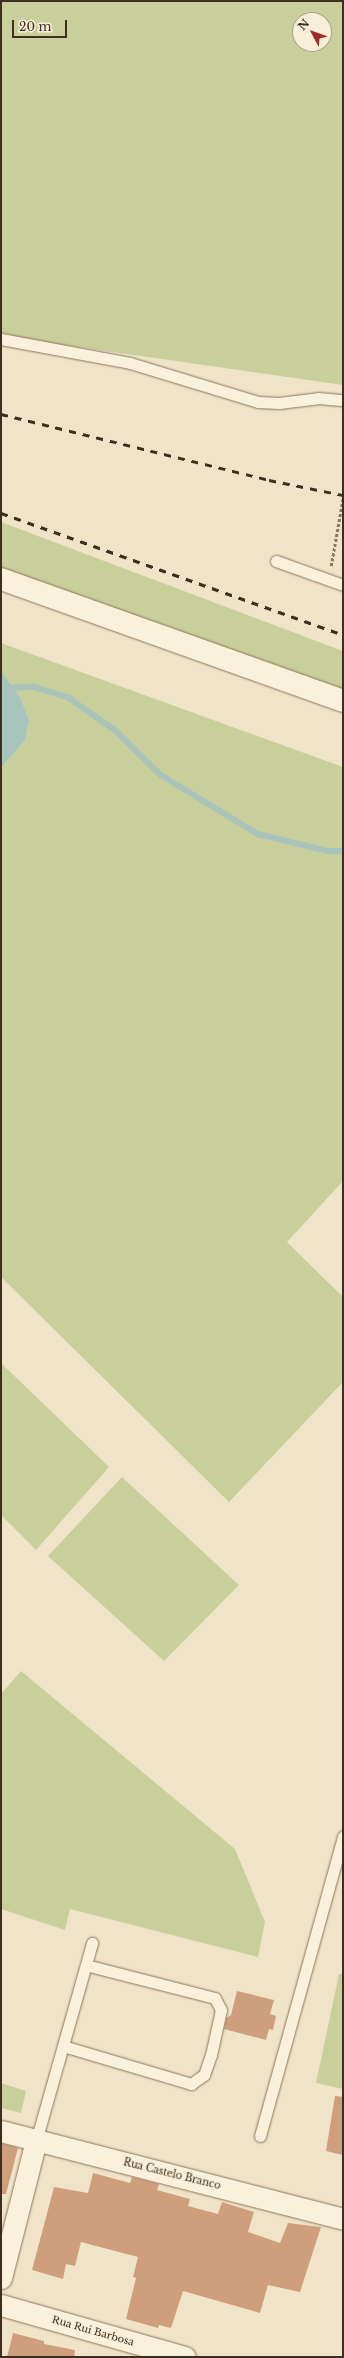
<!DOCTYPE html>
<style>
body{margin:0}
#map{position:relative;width:344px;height:2358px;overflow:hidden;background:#f0e4c8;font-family:"Libre Baskerville",serif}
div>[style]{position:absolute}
.green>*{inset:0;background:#c9cf9b}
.water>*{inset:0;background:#a9c4bc}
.stream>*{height:5.5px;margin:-2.75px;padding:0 2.75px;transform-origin:2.75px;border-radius:2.75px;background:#a9c4bc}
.building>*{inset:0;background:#cf9f7d}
.path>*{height:2.5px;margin-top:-1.25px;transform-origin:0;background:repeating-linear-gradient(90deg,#8d765c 0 3px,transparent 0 5px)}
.roads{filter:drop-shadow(0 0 1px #8d765c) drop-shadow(0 0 1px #8d765c)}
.lane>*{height:11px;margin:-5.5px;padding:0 5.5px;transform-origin:5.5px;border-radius:5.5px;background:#faf1dc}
.street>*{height:21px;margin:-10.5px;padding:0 10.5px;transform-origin:10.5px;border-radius:10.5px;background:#faf1dc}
.secondary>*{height:22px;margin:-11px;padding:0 11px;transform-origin:11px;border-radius:11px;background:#faf1dc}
.rail>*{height:3px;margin-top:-1.5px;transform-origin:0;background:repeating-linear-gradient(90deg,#3d2e20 0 7px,transparent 0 14px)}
span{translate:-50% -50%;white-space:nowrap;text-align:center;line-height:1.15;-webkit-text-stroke:3.5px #f7eed8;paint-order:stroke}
.street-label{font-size:10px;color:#3d2e20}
.frame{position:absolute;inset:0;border:2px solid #3d2e20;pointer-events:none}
.north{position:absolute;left:292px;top:12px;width:40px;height:40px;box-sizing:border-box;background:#f7eed8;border:1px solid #ada18e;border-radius:50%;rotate:311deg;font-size:11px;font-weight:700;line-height:16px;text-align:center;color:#3d2e20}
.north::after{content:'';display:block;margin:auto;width:14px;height:18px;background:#9e2a2b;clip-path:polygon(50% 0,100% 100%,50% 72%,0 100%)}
.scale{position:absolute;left:12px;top:20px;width:55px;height:18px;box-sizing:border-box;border:2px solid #3d2e20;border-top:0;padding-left:5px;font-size:12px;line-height:14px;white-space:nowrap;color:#3d2e20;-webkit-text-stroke:3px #f7eed8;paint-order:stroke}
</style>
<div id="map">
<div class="green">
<i style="clip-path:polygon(evenodd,1px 1px,343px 1px,343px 385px,1px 336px,1px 1px,300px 20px,324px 20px,324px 44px,300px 44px,300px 20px)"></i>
<i style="clip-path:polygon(1px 522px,343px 651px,343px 697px,1px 570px)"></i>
<i style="clip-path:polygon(1px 643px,343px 767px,343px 1181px,287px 1242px,343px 1297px,343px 1382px,229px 1502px,1px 1277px,1px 768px,25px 740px,29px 720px,21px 699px,1px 670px)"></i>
<i style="clip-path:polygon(1px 1363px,109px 1467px,36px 1550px,1px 1515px)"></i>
<i style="clip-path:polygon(122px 1477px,239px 1585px,164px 1661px,48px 1556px)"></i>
<i style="clip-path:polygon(21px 1671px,235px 1849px,265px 1922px,258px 1957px,70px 1909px,65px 1930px,1px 1909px,1px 1694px)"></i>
<i style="clip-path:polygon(339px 1974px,343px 1974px,343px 2089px,316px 2083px)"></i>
<i style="clip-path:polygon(1px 2083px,26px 2091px,21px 2113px,1px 2108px)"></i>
</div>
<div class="water">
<i style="clip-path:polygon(1px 670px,21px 699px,29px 720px,25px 740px,1px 768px)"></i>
</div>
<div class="stream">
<i style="left:1px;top:688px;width:33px;rotate:-2deg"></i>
<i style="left:34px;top:687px;width:37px;rotate:17deg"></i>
<i style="left:69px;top:698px;width:56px;rotate:34.8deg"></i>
<i style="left:115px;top:730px;width:64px;rotate:44.4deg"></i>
<i style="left:161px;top:775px;width:114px;rotate:31.3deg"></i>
<i style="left:258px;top:834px;width:72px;rotate:13.7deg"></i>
<i style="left:328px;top:851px;width:15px"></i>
</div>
<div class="building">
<i style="clip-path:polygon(237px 1991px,274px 2000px,270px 2014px,276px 2016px,273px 2030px,269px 2029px,266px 2040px,224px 2029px,226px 2018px,231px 2015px)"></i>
<i style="clip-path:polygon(335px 2096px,343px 2097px,343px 2155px,326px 2151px)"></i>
<i style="clip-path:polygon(1px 2143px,18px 2148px,6px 2194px,1px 2194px)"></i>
<i style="clip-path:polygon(93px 2173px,130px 2183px,132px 2177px,159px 2184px,157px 2190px,190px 2199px,188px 2206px,218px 2214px,222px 2202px,254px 2212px,248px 2232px,280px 2243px,288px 2223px,321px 2227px,300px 2292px,268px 2285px,260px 2313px,183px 2291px,171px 2328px,159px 2325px,158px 2328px,126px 2319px,136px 2278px,133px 2277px,138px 2257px,81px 2242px,75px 2266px,66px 2264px,63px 2279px,32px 2270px,54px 2187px,88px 2193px)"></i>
<i style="clip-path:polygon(13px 2333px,44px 2341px,44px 2344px,75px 2350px,74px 2357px,7px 2357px)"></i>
</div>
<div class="path">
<i style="left:331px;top:566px;width:69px;rotate:-80deg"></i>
</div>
<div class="roads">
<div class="lane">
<i style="left:1px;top:339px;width:131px;rotate:10.5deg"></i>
<i style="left:130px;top:363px;width:134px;rotate:16.9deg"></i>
<i style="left:258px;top:402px;width:21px;rotate:3deg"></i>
<i style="left:279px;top:403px;width:39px;rotate:-7deg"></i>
<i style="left:318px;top:398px;width:25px;rotate:5deg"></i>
<i style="left:276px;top:561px;width:71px;rotate:19.7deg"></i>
<i style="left:63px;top:2046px;width:134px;rotate:16.5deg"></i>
<i style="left:191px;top:2084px;width:16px;rotate:-35deg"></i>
<i style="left:204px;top:2075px;width:21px;rotate:-71deg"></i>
<i style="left:211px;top:2055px;width:46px;rotate:-77.5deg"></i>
<i style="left:221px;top:2010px;width:13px;rotate:-117deg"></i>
<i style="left:215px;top:1998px;width:133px;rotate:-165.7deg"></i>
<i style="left:260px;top:2136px;width:311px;rotate:-74.5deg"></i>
<i style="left:36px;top:2141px;width:206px;rotate:-74.2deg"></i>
</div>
<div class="street">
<i style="left:1px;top:2131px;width:353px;rotate:14.4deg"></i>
<i style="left:1px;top:2278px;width:141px;rotate:-75.7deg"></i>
<i style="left:1px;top:2305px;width:191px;rotate:15.8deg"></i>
</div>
<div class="secondary">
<i style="left:1px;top:579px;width:363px;rotate:19.6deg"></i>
</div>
</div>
<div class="rail">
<i style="left:1px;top:414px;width:276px;rotate:13.8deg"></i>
<i style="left:269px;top:480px;width:76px;rotate:11.5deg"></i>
<i style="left:1px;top:513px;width:363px;rotate:19.6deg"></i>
</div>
<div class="street-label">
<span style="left:172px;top:2174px;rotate:14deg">Rua Castelo Branco</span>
<span style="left:93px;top:2331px;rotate:16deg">Rua Rui Barbosa</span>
</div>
<div class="frame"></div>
<div class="north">N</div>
<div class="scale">20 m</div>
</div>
